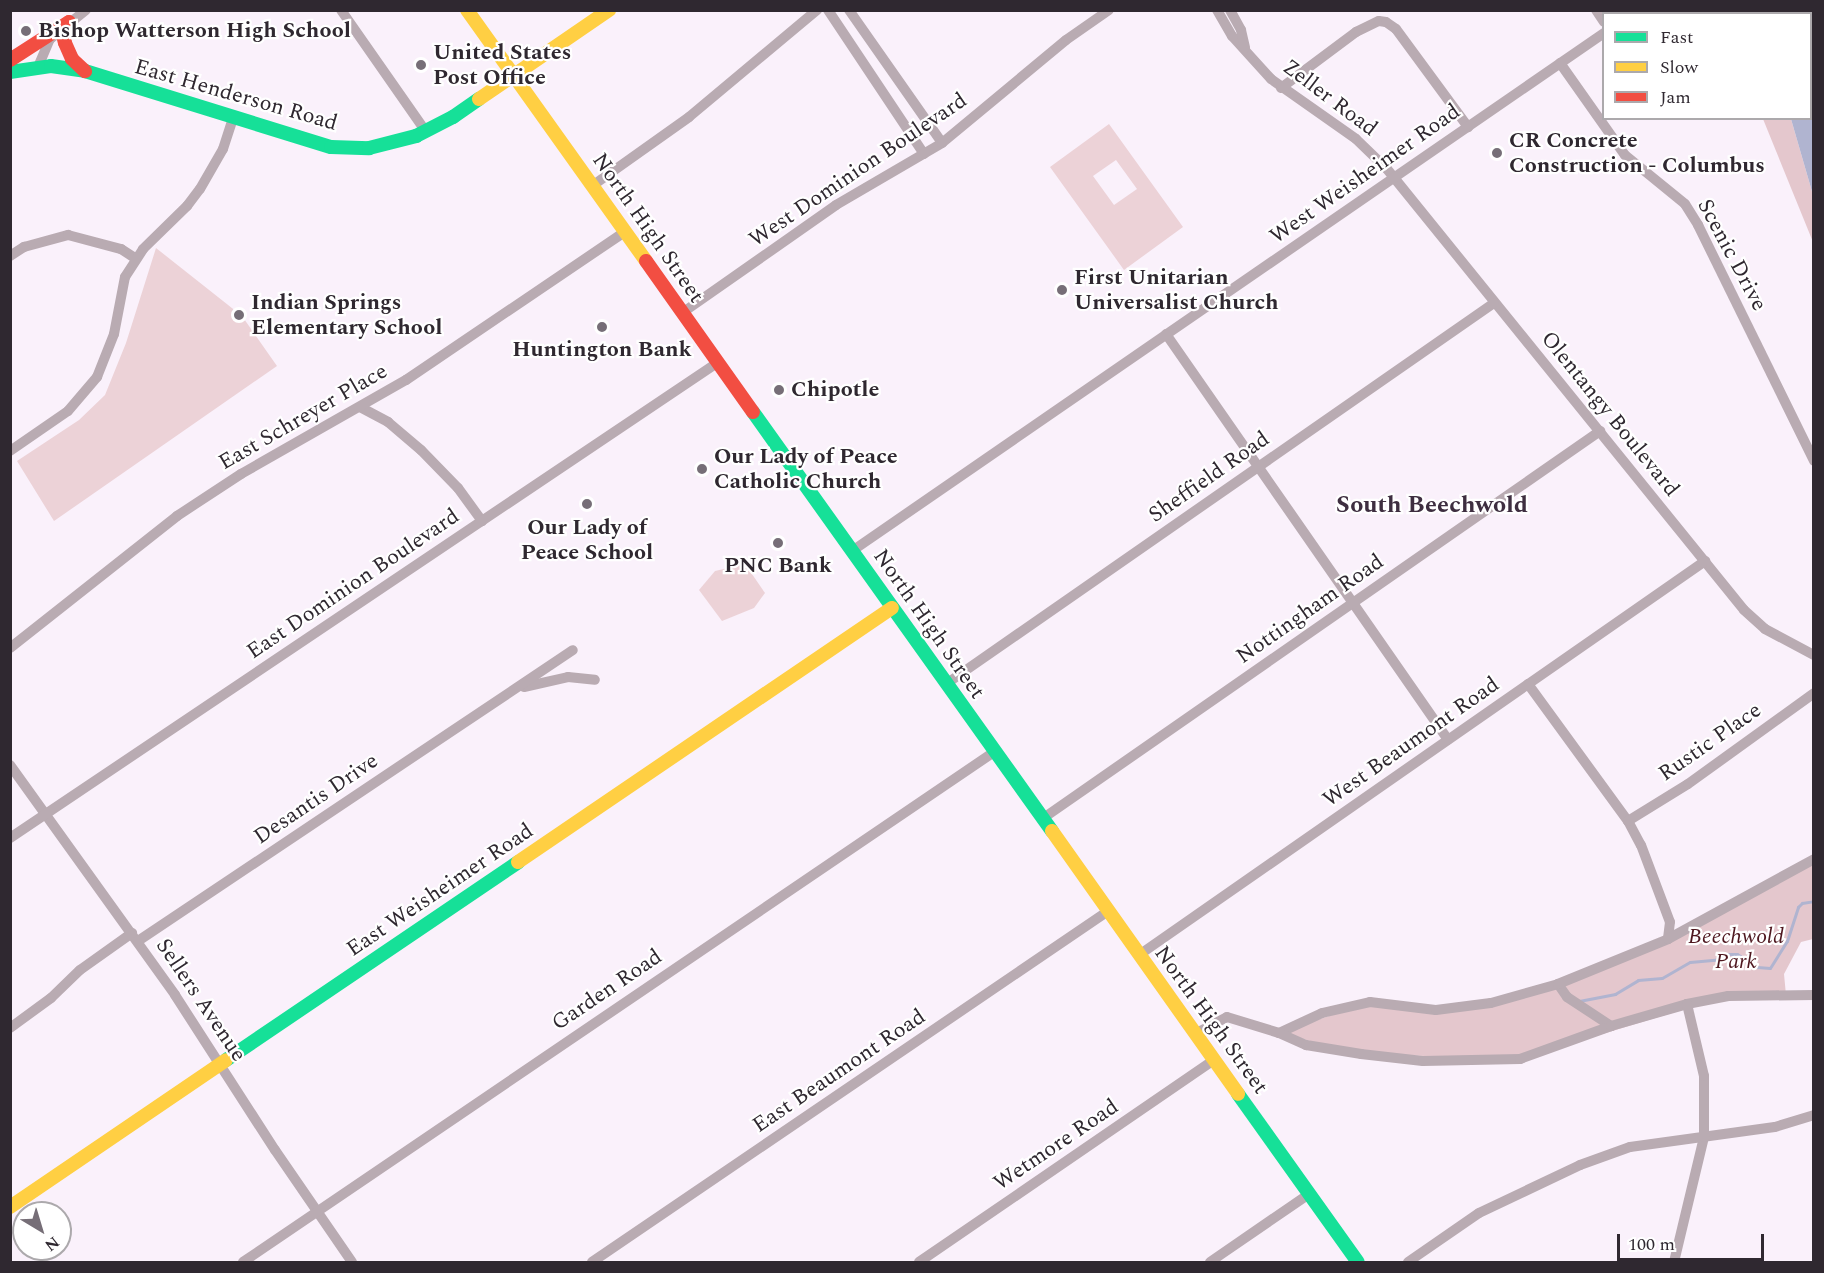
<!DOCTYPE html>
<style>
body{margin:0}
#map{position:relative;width:1824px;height:1273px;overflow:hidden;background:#faf1fb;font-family:Spectral,serif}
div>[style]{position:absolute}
.green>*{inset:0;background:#ecd2d7}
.forest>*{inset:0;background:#e4c7cd}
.water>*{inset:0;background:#b0b4d0}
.stream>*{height:3px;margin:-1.5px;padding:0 1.5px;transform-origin:1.5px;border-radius:1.5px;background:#b0b4d0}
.street>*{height:10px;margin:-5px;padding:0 5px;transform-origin:5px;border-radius:5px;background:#b9abb2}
.fast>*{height:14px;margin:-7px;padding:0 7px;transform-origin:7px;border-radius:7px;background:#16e098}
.slow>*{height:14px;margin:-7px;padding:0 7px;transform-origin:7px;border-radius:7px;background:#ffcf43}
.jam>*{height:14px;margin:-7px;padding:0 7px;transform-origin:7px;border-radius:7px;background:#f24e42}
.dots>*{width:16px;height:16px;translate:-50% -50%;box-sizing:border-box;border:3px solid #fff;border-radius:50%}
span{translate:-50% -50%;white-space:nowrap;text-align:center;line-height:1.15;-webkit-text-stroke:4.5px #fff;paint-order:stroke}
.poi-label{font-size:22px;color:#2f2830;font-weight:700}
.left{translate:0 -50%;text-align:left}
.street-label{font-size:22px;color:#2f2830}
.park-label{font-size:22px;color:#4e171f;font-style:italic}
.neighbourhood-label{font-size:24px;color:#3e2e40;font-weight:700}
.frame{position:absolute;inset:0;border:12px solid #2f2830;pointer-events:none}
.legend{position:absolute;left:1602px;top:12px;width:210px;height:108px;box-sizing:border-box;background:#fff;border:2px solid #aca9ac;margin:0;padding:8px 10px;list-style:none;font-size:18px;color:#2f2830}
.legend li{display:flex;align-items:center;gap:12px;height:30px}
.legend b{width:30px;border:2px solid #aca9ac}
.north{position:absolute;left:12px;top:1201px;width:60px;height:60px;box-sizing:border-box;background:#fff;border:2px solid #aca9ac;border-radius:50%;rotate:142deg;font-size:16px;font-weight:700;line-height:24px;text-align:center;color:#2f2830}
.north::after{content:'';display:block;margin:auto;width:21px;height:27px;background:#766e77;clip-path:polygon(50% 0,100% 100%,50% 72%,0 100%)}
.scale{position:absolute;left:1617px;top:1234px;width:147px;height:27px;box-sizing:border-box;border:3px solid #2f2830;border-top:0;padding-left:8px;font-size:18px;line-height:21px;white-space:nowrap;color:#2f2830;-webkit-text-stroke:4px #fff;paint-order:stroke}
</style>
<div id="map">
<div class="green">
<i style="clip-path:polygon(evenodd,1109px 124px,1183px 227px,1124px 270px,1050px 167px,1109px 124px,1116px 160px,1137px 189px,1114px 205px,1093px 176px,1116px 160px)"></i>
<i style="clip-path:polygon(156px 248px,242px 316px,277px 366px,54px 521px,17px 461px,79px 420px,105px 395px,126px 343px)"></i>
<i style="clip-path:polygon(745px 564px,765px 593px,754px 608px,722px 621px,699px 590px,715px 571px)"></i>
</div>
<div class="forest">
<i style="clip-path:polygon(1763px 119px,1791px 119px,1813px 195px,1813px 242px)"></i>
<i style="clip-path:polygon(1813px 859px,1813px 939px,1801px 942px,1784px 974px,1786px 995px,1728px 996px,1520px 1059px,1361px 1054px,1279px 1033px,1370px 1002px,1436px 1010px,1491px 1003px,1630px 956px)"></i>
</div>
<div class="water">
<i style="clip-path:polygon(1775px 11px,1813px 11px,1813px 195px,1791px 119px,1810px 118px,1810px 14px,1775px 13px)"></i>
</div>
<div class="stream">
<i style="left:1579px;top:1001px;width:37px;rotate:-11deg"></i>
<i style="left:1615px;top:994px;width:27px;rotate:-31deg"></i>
<i style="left:1638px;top:980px;width:24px;rotate:-5deg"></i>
<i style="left:1662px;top:978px;width:32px;rotate:-30deg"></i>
<i style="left:1690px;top:962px;width:25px;rotate:-5deg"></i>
<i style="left:1715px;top:960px;width:15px;rotate:-23deg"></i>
<i style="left:1729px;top:954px;width:8px"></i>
<i style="left:1737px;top:954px;width:24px;rotate:33deg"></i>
<i style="left:1757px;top:967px;width:13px;rotate:4deg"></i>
<i style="left:1770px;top:968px;width:32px;rotate:-58deg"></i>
<i style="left:1787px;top:941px;width:36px;rotate:-72deg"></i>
<i style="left:1798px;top:907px;width:6px;rotate:-45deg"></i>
<i style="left:1802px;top:903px;width:12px;rotate:-9deg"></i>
</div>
<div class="street">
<i style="left:341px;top:10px;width:149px;rotate:55.1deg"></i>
<i style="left:828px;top:10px;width:173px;rotate:56.3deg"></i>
<i style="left:849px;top:10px;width:162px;rotate:55deg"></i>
<i style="left:1217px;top:10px;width:30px;rotate:60deg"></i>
<i style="left:1232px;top:36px;width:58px;rotate:47.8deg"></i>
<i style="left:1271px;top:79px;width:104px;rotate:35.2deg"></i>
<i style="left:1356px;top:139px;width:43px;rotate:44.1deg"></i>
<i style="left:1387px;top:169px;width:567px;rotate:51.01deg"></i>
<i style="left:1744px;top:610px;width:28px;rotate:42deg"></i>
<i style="left:1765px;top:629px;width:55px;rotate:28deg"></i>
<i style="left:1230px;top:10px;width:23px;rotate:61deg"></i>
<i style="left:1241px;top:30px;width:18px;rotate:77deg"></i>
<i style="left:1596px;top:10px;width:14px;rotate:56deg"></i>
<i style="left:1632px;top:14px;width:6px;rotate:-45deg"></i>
<i style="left:1560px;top:63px;width:113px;rotate:54.8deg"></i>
<i style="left:1625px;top:155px;width:77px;rotate:39.2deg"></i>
<i style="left:1685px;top:204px;width:25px;rotate:58deg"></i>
<i style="left:1698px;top:225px;width:263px;rotate:63.8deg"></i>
<i style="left:38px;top:67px;width:30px;rotate:-67deg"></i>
<i style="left:50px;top:39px;width:46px;rotate:-38.9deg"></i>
<i style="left:1281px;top:88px;width:94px;rotate:-36.7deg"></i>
<i style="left:1356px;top:32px;width:25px;rotate:-26deg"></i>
<i style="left:1379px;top:21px;width:7px;rotate:8deg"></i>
<i style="left:1386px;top:22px;width:12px;rotate:35deg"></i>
<i style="left:1396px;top:29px;width:122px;rotate:53.7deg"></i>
<i style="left:592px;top:186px;width:119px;rotate:-35.4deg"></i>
<i style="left:689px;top:117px;width:167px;rotate:-39.9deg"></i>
<i style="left:10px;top:256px;width:17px;rotate:-33deg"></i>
<i style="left:24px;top:247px;width:46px;rotate:-15.3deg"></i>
<i style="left:68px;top:235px;width:55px;rotate:14.8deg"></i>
<i style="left:121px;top:249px;width:17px;rotate:33deg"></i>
<i style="left:682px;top:313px;width:188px;rotate:-35deg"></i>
<i style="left:836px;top:205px;width:123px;rotate:-30.3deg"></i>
<i style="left:942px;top:143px;width:161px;rotate:-39.7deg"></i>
<i style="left:1066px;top:40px;width:52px;rotate:-34.9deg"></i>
<i style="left:1166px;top:334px;width:494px;rotate:55.2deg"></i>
<i style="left:360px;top:407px;width:32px;rotate:28deg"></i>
<i style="left:388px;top:422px;width:43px;rotate:40.3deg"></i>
<i style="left:421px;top:450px;width:53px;rotate:45.8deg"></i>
<i style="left:458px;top:488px;width:41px;rotate:54deg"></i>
<i style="left:10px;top:451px;width:70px;rotate:-34.6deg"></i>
<i style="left:68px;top:411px;width:45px;rotate:-49.5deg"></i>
<i style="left:97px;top:377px;width:46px;rotate:-68.4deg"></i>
<i style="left:114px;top:334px;width:58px;rotate:-79.1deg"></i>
<i style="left:125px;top:277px;width:33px;rotate:-57deg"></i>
<i style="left:143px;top:249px;width:62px;rotate:-44.3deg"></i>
<i style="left:187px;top:206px;width:21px;rotate:-53deg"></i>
<i style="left:200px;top:189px;width:46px;rotate:-60.1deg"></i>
<i style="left:223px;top:149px;width:33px;rotate:-72deg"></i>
<i style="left:852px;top:551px;width:913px;rotate:-34.56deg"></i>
<i style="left:10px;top:648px;width:213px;rotate:-38.3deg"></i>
<i style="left:177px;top:516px;width:77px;rotate:-33.3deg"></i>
<i style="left:241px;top:474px;width:190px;rotate:-29.7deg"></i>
<i style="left:406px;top:380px;width:264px;rotate:-34.1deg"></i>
<i style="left:946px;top:684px;width:667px;rotate:-34.81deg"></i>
<i style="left:1528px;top:684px;width:170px;rotate:53.9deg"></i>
<i style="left:1628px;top:821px;width:27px;rotate:62deg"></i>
<i style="left:1641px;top:845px;width:82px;rotate:69.4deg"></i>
<i style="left:1670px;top:922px;width:17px;rotate:97deg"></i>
<i style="left:524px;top:687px;width:45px;rotate:-12.8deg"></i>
<i style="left:568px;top:677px;width:27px;rotate:6deg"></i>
<i style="left:10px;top:765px;width:283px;rotate:54.3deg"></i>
<i style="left:175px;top:995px;width:184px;rotate:57.2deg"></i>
<i style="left:275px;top:1150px;width:136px;rotate:55.5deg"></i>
<i style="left:1042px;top:819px;width:680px;rotate:-34.81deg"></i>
<i style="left:1628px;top:821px;width:70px;rotate:-31.7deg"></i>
<i style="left:1688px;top:784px;width:155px;rotate:-35.8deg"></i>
<i style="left:10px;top:838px;width:852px;rotate:-33.9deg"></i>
<i style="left:138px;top:941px;width:523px;rotate:-33.78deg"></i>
<i style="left:1139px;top:955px;width:690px;rotate:-34.84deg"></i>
<i style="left:1558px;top:984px;width:16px;rotate:55deg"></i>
<i style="left:1567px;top:997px;width:53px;rotate:33.4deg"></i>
<i style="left:10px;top:1028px;width:51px;rotate:-36.2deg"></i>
<i style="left:51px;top:998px;width:40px;rotate:-44deg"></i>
<i style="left:80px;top:970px;width:64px;rotate:-35.4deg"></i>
<i style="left:1279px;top:1033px;width:47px;rotate:-24.9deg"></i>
<i style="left:1322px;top:1013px;width:49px;rotate:-12.9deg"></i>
<i style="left:1370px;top:1002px;width:66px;rotate:6.9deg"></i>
<i style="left:1436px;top:1010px;width:55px;rotate:-7.3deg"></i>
<i style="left:1491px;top:1003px;width:70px;rotate:-15.8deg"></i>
<i style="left:1558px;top:984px;width:119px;rotate:-22.2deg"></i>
<i style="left:1668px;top:939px;width:166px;rotate:-28.7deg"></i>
<i style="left:1195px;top:1034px;width:36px;rotate:-28deg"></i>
<i style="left:1227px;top:1017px;width:54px;rotate:17.1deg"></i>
<i style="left:1279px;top:1033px;width:30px;rotate:24deg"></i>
<i style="left:1306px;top:1045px;width:56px;rotate:9.3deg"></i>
<i style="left:1361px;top:1054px;width:62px;rotate:6.4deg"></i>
<i style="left:1423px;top:1061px;width:97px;rotate:-1.2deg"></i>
<i style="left:1520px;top:1059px;width:97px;rotate:-19.9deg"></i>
<i style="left:1611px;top:1026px;width:79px;rotate:-16.1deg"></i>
<i style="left:1687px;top:1004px;width:42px;rotate:-11deg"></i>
<i style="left:1728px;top:996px;width:86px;rotate:-0.7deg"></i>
<i style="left:243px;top:1262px;width:908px;rotate:-34.18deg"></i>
<i style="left:592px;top:1262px;width:624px;rotate:-34.22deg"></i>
<i style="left:919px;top:1262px;width:358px;rotate:-34.4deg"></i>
<i style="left:1210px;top:1262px;width:120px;rotate:-34.5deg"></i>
<i style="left:1408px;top:1262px;width:86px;rotate:-34.6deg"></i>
<i style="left:1479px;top:1213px;width:112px;rotate:-25.4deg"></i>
<i style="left:1580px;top:1165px;width:53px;rotate:-19.8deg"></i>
<i style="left:1630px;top:1147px;width:146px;rotate:-7.9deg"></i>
<i style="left:1775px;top:1127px;width:41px;rotate:-17.1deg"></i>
<i style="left:1674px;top:1262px;width:129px;rotate:-76.5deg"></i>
<i style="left:1704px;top:1137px;width:61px;rotate:-90deg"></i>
<i style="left:1704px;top:1076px;width:74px;rotate:-103.3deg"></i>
</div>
<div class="fast">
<i style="left:10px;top:72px;width:41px;rotate:-8.3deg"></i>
<i style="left:51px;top:66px;width:34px;rotate:8deg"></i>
<i style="left:85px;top:71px;width:257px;rotate:17.2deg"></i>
<i style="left:331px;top:147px;width:38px;rotate:2deg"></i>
<i style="left:369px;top:148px;width:49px;rotate:-14.3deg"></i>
<i style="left:416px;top:136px;width:42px;rotate:-27.2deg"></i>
<i style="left:453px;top:117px;width:32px;rotate:-35deg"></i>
<i style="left:753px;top:412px;width:515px;rotate:54.49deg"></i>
<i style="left:226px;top:1060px;width:353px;rotate:-34.1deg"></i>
<i style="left:1238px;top:1094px;width:206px;rotate:54.5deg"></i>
</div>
<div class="slow">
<i style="left:467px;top:10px;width:308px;rotate:54.5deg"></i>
<i style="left:479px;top:99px;width:158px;rotate:-34.4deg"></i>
<i style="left:1052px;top:831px;width:322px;rotate:54.7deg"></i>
<i style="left:518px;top:862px;width:452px;rotate:-34.2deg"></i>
<i style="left:10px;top:1207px;width:261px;rotate:-34.2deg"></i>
</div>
<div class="jam">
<i style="left:69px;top:22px;width:14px;rotate:115deg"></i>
<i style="left:63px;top:35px;width:8px;rotate:76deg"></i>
<i style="left:65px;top:43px;width:17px;rotate:66deg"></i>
<i style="left:72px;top:59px;width:18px;rotate:43deg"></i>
<i style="left:10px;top:60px;width:70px;rotate:-32.8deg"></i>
<i style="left:646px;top:261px;width:185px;rotate:54.7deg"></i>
</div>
<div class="dots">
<i style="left:26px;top:31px;background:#766e77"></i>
<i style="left:421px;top:65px;background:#766e77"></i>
<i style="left:1497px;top:153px;background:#766e77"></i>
<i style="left:1062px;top:290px;background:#766e77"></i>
<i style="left:239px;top:315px;background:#766e77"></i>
<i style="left:602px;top:327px;background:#766e77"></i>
<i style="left:779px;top:390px;background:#766e77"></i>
<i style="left:702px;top:469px;background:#766e77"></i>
<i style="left:587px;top:504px;background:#766e77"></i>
<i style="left:778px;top:543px;background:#766e77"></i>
</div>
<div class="poi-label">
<span class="left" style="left:38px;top:31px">Bishop Watterson High School</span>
<span class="left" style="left:433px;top:65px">United States<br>Post Office</span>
<span class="left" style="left:1509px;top:153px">CR Concrete<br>Construction - Columbus</span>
<span class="left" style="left:1074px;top:290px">First Unitarian<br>Universalist Church</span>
<span class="left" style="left:251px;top:315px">Indian Springs<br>Elementary School</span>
<span style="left:602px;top:350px">Huntington Bank</span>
<span class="left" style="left:791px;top:390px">Chipotle</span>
<span class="left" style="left:714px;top:469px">Our Lady of Peace<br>Catholic Church</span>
<span style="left:587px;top:540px">Our Lady of<br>Peace School</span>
<span style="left:778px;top:566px">PNC Bank</span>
</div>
<div class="street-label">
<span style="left:236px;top:95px;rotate:16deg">East Henderson Road</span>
<span style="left:1330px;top:98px;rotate:37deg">Zeller Road</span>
<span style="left:858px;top:170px;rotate:-34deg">West Dominion Boulevard</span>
<span style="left:1365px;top:174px;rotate:-35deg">West Weisheimer Road</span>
<span style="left:648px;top:228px;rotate:55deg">North High Street</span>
<span style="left:1732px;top:255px;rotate:62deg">Scenic Drive</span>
<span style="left:1610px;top:414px;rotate:51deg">Olentangy Boulevard</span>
<span style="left:303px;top:417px;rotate:-30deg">East Schreyer Place</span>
<span style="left:1209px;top:477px;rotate:-35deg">Sheffield Road</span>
<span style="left:353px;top:584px;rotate:-34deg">East Dominion Boulevard</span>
<span style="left:1310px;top:609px;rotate:-35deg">Nottingham Road</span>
<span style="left:929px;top:624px;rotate:55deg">North High Street</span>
<span style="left:1411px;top:742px;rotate:-35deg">West Beaumont Road</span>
<span style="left:1710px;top:742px;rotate:-35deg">Rustic Place</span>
<span style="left:316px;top:799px;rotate:-34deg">Desantis Drive</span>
<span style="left:440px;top:890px;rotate:-34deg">East Weisheimer Road</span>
<span style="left:607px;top:990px;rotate:-34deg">Garden Road</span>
<span style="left:201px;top:1000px;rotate:56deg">Sellers Avenue</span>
<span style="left:1211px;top:1020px;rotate:54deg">North High Street</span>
<span style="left:839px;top:1071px;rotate:-34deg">East Beaumont Road</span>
<span style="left:1056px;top:1145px;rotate:-34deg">Wetmore Road</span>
</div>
<div class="park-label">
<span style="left:1736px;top:949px">Beechwold<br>Park</span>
</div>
<div class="neighbourhood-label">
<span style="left:1432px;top:506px">South Beechwold</span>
</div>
<div class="frame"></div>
<ul class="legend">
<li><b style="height:8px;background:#16e098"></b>Fast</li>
<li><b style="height:8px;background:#ffcf43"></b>Slow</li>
<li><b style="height:8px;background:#f24e42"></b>Jam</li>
</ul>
<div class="north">N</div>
<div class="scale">100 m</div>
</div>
